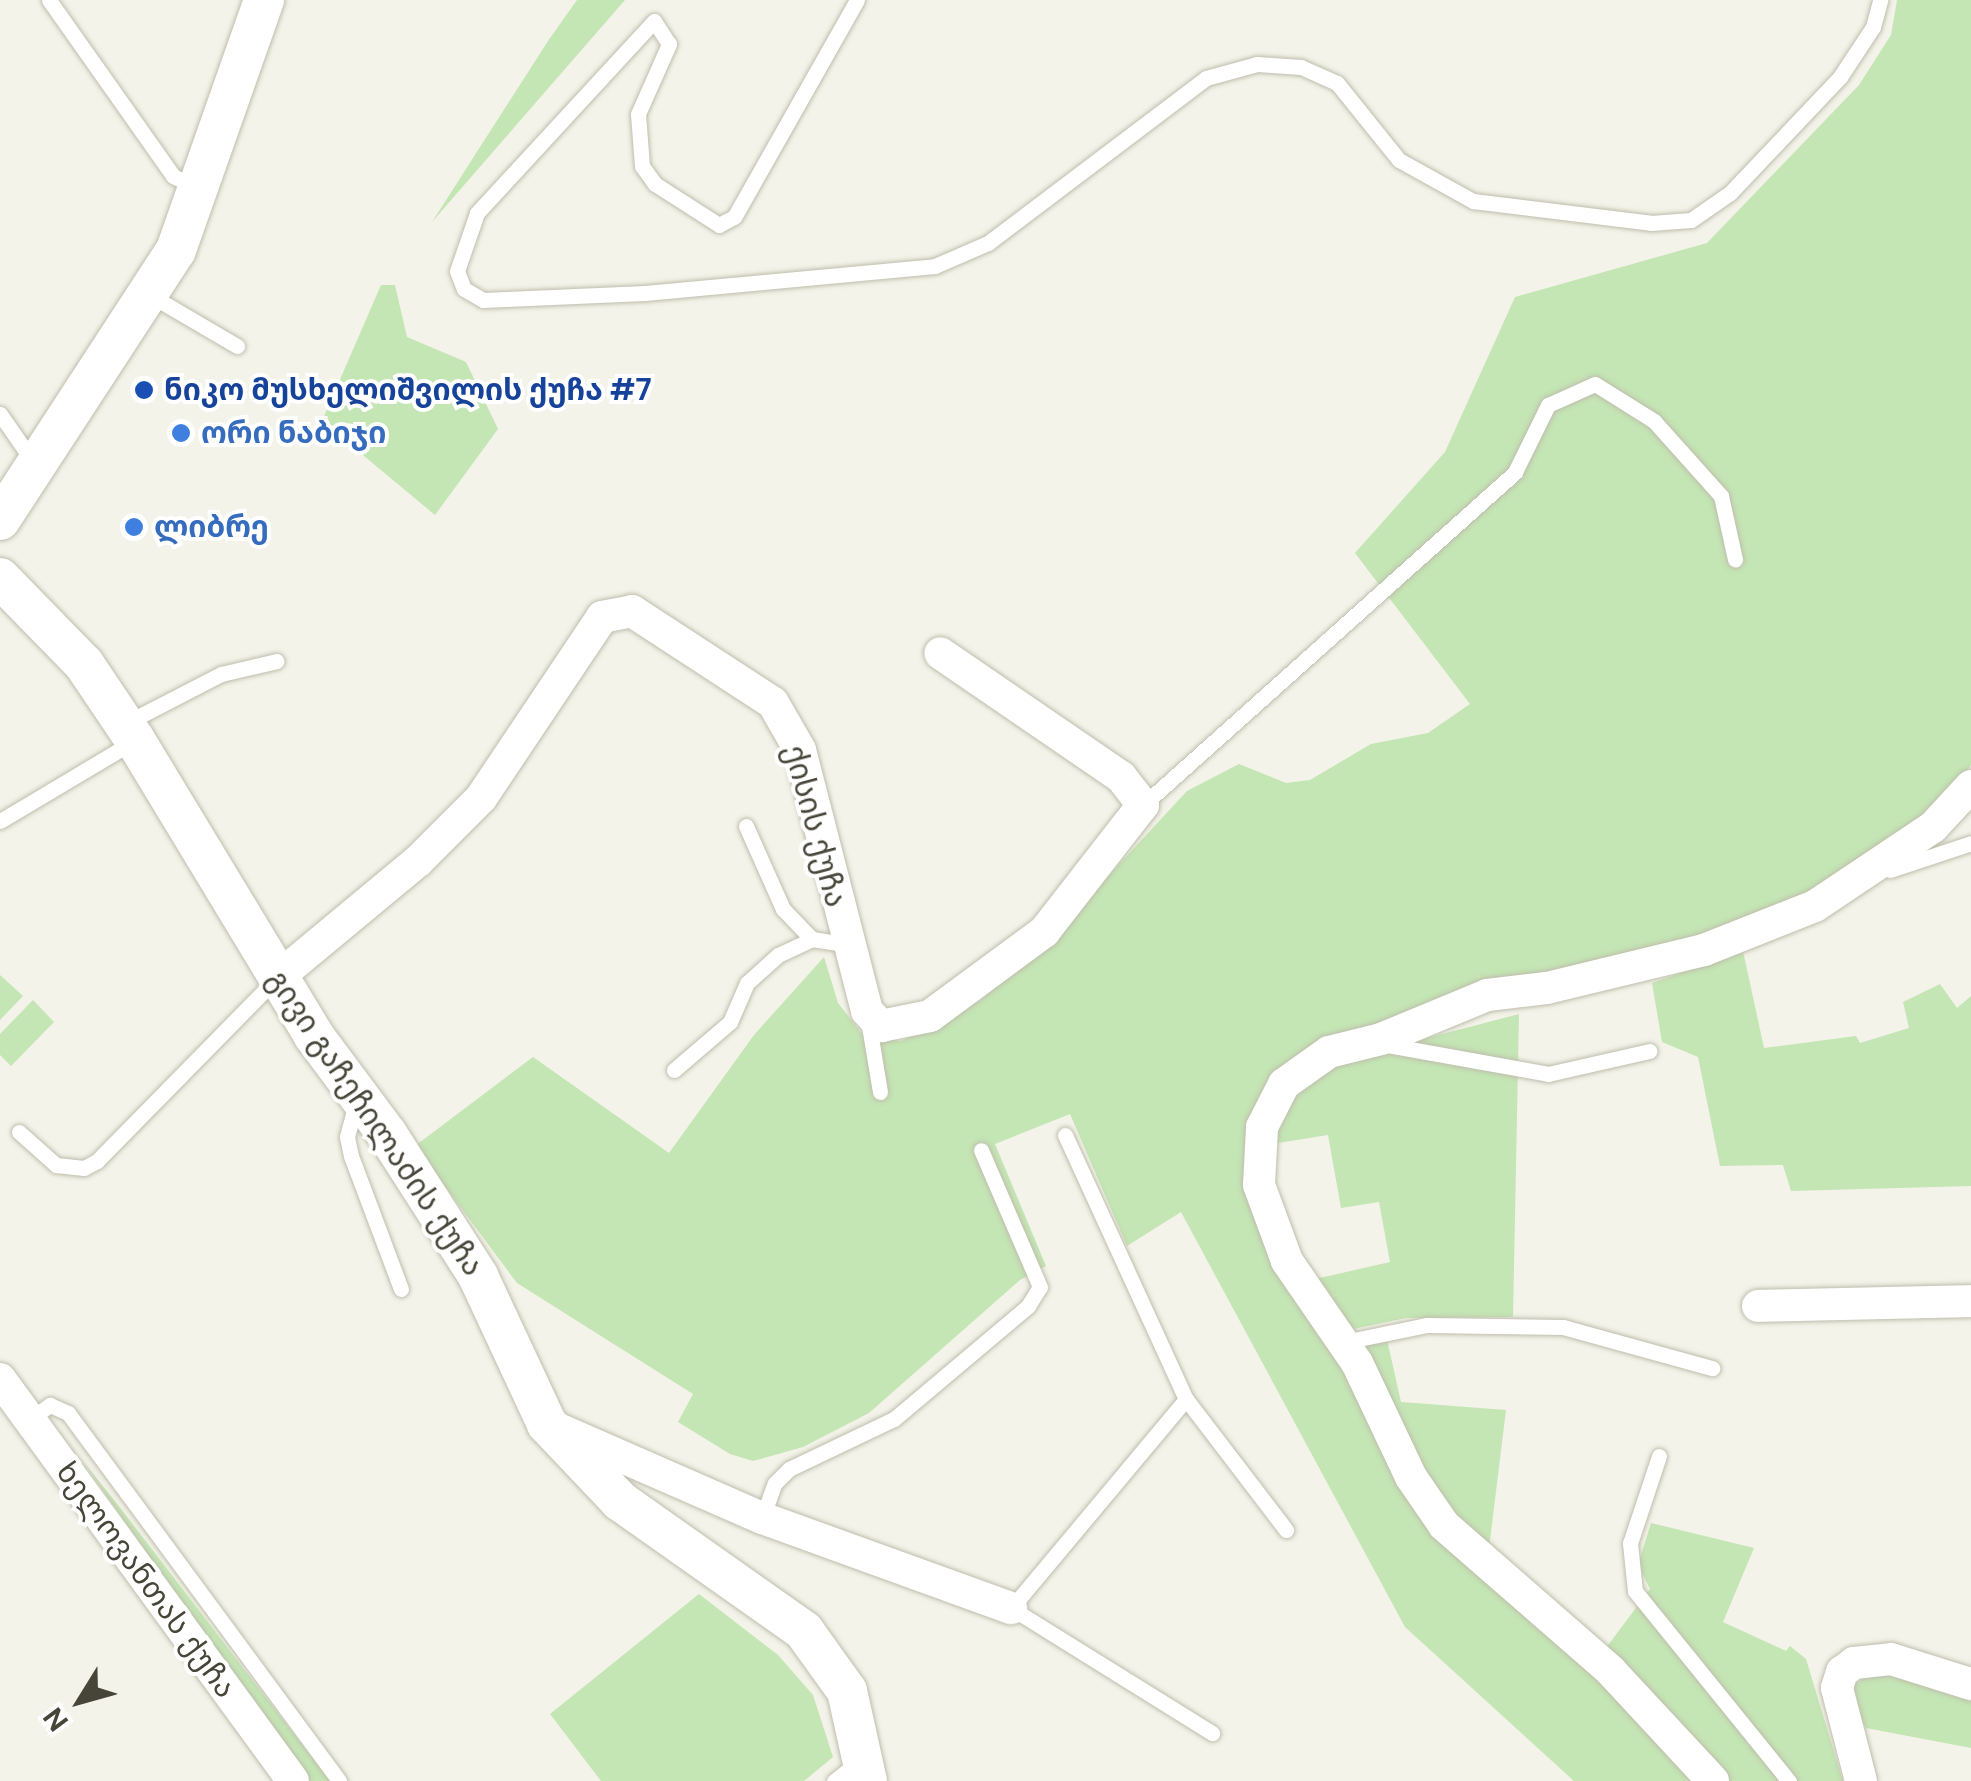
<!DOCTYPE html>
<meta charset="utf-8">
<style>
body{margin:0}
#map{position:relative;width:1971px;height:1781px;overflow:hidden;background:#f3f3e9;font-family:"DM Sans","Noto Sans Georgian",sans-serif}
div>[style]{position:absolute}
.green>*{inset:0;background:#c4e5b4}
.roads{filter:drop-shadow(0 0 2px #bfbdac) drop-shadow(0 0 2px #bfbdac)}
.service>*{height:15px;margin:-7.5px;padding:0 7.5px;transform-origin:7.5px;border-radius:7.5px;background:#fff}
.minor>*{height:32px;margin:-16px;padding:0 16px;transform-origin:16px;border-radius:16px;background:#fff}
.tertiary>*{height:40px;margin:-20px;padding:0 20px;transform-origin:20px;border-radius:20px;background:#fff}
.dots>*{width:28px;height:28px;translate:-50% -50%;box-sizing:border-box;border:5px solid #fff;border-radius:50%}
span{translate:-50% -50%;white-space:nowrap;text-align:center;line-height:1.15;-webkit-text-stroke:8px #fff;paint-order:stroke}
.transit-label{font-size:30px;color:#164399;font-weight:700}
.left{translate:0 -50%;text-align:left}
.shop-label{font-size:30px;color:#366cbe;font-weight:700}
.street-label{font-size:30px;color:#474438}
.north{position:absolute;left:30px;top:1651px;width:100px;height:100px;-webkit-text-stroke:8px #fff;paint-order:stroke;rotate:233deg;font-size:28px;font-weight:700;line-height:40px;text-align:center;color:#474438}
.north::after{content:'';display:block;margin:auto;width:35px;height:45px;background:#474438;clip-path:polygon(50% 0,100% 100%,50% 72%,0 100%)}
</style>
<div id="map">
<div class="green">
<i style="clip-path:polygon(577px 0,625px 0,432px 222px,548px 41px)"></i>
<i style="clip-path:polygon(1897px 0,1971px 0,1971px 765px,1950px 795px,1826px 891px,1723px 933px,1399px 1015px,1252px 1126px,1330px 1343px,1411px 1500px,1595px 1671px,1697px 1781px,1574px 1781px,1405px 1627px,1181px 1212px,1127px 1246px,1070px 1114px,995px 1144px,1046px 1266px,1020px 1280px,869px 1413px,803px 1447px,753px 1461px,730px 1454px,678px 1422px,693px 1394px,517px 1283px,415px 1146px,533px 1057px,669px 1153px,754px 1035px,824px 957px,838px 1003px,864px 1036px,901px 1041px,981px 1000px,1047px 942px,1187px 791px,1239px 764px,1286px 783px,1310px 780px,1371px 744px,1428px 733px,1470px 704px,1355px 553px,1445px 452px,1515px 297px,1707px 243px,1859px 85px,1891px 35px)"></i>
<i style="clip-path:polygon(381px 285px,395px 285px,407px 337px,466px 362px,498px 429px,435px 515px,322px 421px)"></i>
<i style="clip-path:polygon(1743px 951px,1764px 1048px,1856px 1036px,1860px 1043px,1909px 1028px,1903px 1002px,1940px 984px,1957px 1008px,1971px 996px,1971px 1186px,1791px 1191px,1783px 1165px,1720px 1166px,1698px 1057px,1662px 1042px,1652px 983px)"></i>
<i style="clip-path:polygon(0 975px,23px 996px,0 1020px)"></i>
<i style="clip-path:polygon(33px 1000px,54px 1022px,11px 1066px,0 1055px,0 1034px)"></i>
<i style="clip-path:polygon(1519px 1014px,1513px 1317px,1406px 1318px,1349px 1330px,1311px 1280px,1390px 1262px,1379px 1202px,1341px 1208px,1328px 1135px,1278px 1143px,1279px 1105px,1316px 1067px)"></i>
<i style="clip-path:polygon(1386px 1335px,1401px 1402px,1506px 1410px,1489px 1548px,1448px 1513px,1358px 1347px)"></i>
<i style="clip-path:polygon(81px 1459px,118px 1505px,330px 1781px,307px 1781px)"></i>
<i style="clip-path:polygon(1651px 1523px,1754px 1548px,1723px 1622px,1786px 1651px,1790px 1646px,1806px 1659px,1843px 1781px,1727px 1781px,1603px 1652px,1650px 1589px,1638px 1565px)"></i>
<i style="clip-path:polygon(699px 1594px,778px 1655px,813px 1695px,833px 1757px,804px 1781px,601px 1781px,550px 1714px)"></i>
<i style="clip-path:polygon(1880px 1667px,1971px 1695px,1971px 1748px,1866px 1728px,1851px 1704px,1853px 1686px)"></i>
</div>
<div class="roads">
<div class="service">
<i style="left:49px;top:0;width:215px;rotate:54.8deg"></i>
<i style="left:173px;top:176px;width:25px;rotate:26deg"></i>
<i style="left:857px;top:0;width:249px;rotate:119.5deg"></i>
<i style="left:734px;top:217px;width:17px;rotate:152deg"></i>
<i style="left:719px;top:225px;width:76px;rotate:-147.4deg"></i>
<i style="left:655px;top:184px;width:22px;rotate:-126deg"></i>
<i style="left:642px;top:166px;width:52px;rotate:-94.4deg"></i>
<i style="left:638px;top:114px;width:77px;rotate:-66.1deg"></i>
<i style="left:669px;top:44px;width:27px;rotate:-123deg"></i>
<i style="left:654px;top:21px;width:261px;rotate:132.7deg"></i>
<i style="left:477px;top:213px;width:61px;rotate:109deg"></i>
<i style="left:457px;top:271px;width:19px;rotate:69deg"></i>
<i style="left:464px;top:289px;width:22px;rotate:30deg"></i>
<i style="left:483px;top:300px;width:162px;rotate:-2.5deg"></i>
<i style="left:645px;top:293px;width:291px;rotate:-5.3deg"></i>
<i style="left:935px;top:266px;width:58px;rotate:-23.5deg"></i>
<i style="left:988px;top:243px;width:273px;rotate:-37.1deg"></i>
<i style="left:1206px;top:78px;width:53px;rotate:-15.4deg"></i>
<i style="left:1257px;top:64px;width:44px;rotate:3.9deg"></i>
<i style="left:1301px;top:67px;width:39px;rotate:24deg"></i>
<i style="left:1337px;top:83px;width:99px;rotate:51.2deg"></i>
<i style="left:1399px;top:160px;width:85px;rotate:29deg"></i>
<i style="left:1473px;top:201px;width:179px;rotate:7deg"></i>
<i style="left:1651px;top:223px;width:40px;rotate:-4.3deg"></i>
<i style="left:1691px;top:220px;width:47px;rotate:-34.7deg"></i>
<i style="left:1730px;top:193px;width:160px;rotate:-46.5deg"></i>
<i style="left:1840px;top:77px;width:60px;rotate:-56.6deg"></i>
<i style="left:1873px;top:27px;width:28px;rotate:-75deg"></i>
<i style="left:150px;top:295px;width:101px;rotate:30.4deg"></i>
<i style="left:0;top:414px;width:60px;rotate:55.2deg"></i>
<i style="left:128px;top:722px;width:105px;rotate:-27.3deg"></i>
<i style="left:221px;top:674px;width:57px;rotate:-13.1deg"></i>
<i style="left:1143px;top:805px;width:499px;rotate:-41.8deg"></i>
<i style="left:1515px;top:472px;width:75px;rotate:-63.8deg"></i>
<i style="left:1548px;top:405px;width:51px;rotate:-24.1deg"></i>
<i style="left:1595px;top:384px;width:70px;rotate:32.1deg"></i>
<i style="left:1654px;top:421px;width:101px;rotate:48.2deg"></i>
<i style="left:1721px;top:496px;width:65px;rotate:77.5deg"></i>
<i style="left:0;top:821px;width:156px;rotate:-30.8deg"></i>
<i style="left:746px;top:826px;width:91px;rotate:66deg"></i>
<i style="left:783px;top:909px;width:42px;rotate:46deg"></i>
<i style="left:1890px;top:870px;width:85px;rotate:-18.4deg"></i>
<i style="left:868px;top:1020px;width:73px;rotate:80.5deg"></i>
<i style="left:1382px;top:1044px;width:169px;rotate:10.2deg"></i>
<i style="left:1548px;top:1074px;width:104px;rotate:-12.8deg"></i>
<i style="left:674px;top:1070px;width:74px;rotate:-40.6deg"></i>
<i style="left:730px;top:1022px;width:43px;rotate:-66.4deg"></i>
<i style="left:747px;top:983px;width:42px;rotate:-42.1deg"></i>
<i style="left:778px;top:955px;width:38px;rotate:-25deg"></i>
<i style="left:812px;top:939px;width:33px;rotate:9deg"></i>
<i style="left:356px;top:1103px;width:35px;rotate:105deg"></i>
<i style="left:347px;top:1137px;width:19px;rotate:78deg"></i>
<i style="left:351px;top:1156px;width:142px;rotate:69.4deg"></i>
<i style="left:19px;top:1132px;width:50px;rotate:41.7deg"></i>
<i style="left:56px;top:1165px;width:28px;rotate:6deg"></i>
<i style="left:84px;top:1168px;width:15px;rotate:-28deg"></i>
<i style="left:97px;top:1161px;width:257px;rotate:-45.5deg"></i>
<i style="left:1065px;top:1135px;width:290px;rotate:65.4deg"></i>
<i style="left:1186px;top:1399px;width:273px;rotate:129.9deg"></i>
<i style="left:1011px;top:1608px;width:237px;rotate:31.9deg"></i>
<i style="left:1344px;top:1342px;width:85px;rotate:-11.6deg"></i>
<i style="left:1427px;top:1325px;width:136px;rotate:0.8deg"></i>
<i style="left:1563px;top:1327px;width:155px;rotate:15.4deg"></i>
<i style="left:1186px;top:1399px;width:165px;rotate:52.6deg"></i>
<i style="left:29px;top:1420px;width:26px;rotate:-36deg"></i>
<i style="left:50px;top:1405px;width:20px;rotate:24deg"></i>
<i style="left:68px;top:1413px;width:457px;rotate:53.6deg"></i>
<i style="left:1659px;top:1456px;width:92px;rotate:108.4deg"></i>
<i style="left:1630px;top:1543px;width:48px;rotate:84.1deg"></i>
<i style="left:1635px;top:1591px;width:245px;rotate:51deg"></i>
<i style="left:762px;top:1518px;width:37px;rotate:-70deg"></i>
<i style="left:775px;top:1483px;width:20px;rotate:-45deg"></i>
<i style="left:789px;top:1469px;width:116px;rotate:-25.5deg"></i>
<i style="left:894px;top:1419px;width:175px;rotate:-40.1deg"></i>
<i style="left:1028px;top:1306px;width:22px;rotate:-58deg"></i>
<i style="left:1040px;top:1287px;width:149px;rotate:-113.3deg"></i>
<i style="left:834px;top:1781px;width:31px;rotate:-38deg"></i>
</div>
<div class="minor">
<i style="left:277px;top:978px;width:183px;rotate:-39.7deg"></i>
<i style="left:418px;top:861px;width:89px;rotate:-45deg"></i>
<i style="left:481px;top:798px;width:218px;rotate:-56.2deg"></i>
<i style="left:602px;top:617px;width:31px;rotate:-11deg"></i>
<i style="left:632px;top:611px;width:168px;rotate:33.1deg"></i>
<i style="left:773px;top:703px;width:54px;rotate:60.1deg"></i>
<i style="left:800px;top:750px;width:269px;rotate:75.6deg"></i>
<i style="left:867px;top:1011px;width:21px;rotate:47deg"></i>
<i style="left:881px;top:1026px;width:50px;rotate:-11.5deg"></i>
<i style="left:930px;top:1016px;width:142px;rotate:-36.4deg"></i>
<i style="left:1044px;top:932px;width:161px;rotate:-52.1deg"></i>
<i style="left:1143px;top:805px;width:36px;rotate:-128deg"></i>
<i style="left:1121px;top:777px;width:219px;rotate:-145.6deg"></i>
<i style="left:1758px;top:1306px;width:213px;rotate:-1.3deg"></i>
<i style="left:0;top:1379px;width:497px;rotate:53.9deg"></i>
<i style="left:556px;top:1428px;width:225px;rotate:23.6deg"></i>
<i style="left:762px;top:1518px;width:265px;rotate:19.9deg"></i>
<i style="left:1713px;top:1781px;width:151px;rotate:-132.9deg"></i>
<i style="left:1610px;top:1670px;width:220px;rotate:-138.9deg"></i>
<i style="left:1444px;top:1525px;width:58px;rotate:-124.5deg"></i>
<i style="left:1411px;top:1477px;width:126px;rotate:-115.3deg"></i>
<i style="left:1357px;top:1363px;width:124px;rotate:-124.5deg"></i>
<i style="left:1287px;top:1261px;width:81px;rotate:-110.2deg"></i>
<i style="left:1259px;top:1185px;width:58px;rotate:-87deg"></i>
<i style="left:1262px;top:1127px;width:48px;rotate:-62.9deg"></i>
<i style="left:1284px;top:1084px;width:55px;rotate:-35.4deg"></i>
<i style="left:1329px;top:1052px;width:54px;rotate:-14deg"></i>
<i style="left:1381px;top:1039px;width:115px;rotate:-22.5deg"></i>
<i style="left:1487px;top:995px;width:60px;rotate:-6.7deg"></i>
<i style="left:1547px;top:988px;width:162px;rotate:-13.6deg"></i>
<i style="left:1704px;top:950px;width:119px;rotate:-21.6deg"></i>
<i style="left:1815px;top:906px;width:142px;rotate:-33.8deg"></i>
<i style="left:1933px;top:827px;width:56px;rotate:-47.2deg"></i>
<i style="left:1861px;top:1781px;width:96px;rotate:-104.5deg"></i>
<i style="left:1837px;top:1688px;width:17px;rotate:-73deg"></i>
<i style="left:1842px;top:1672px;width:15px;rotate:-37deg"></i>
<i style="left:1854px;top:1663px;width:37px;rotate:-6deg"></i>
<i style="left:1891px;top:1659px;width:84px;rotate:17.4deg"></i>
</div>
<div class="tertiary">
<i style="left:0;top:520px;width:322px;rotate:-56.9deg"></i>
<i style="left:176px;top:250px;width:265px;rotate:-70.6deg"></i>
<i style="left:0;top:578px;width:120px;rotate:45.7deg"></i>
<i style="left:84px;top:664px;width:92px;rotate:56.1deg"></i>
<i style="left:135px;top:740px;width:346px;rotate:58.8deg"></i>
<i style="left:314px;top:1036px;width:122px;rotate:53.3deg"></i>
<i style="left:387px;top:1134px;width:169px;rotate:57.3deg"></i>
<i style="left:478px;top:1276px;width:163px;rotate:65deg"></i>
<i style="left:547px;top:1424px;width:106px;rotate:46.5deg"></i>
<i style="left:620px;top:1501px;width:225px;rotate:35.2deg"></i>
<i style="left:804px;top:1631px;width:74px;rotate:54.4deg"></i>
<i style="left:847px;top:1691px;width:92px;rotate:77.5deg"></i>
</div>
</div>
<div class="dots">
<i style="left:144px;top:390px;background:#1a4fb4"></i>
<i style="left:181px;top:433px;background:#3f7fe0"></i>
<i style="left:134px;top:527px;background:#3f7fe0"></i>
</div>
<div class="transit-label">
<span class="left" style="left:164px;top:390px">ნიკო მუსხელიშვილის ქუჩა #7</span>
</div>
<div class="shop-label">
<span class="left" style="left:201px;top:433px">ორი ნაბიჯი</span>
<span class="left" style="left:154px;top:527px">ლიბრე</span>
</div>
<div class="street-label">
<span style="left:815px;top:826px;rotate:75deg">ქისის ქუჩა</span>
<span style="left:375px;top:1123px;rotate:56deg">გივი გაჩეჩილაძის ქუჩა</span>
<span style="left:146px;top:1580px;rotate:54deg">ხელოვანთას ქუჩა</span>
</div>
<div class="north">N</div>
</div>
